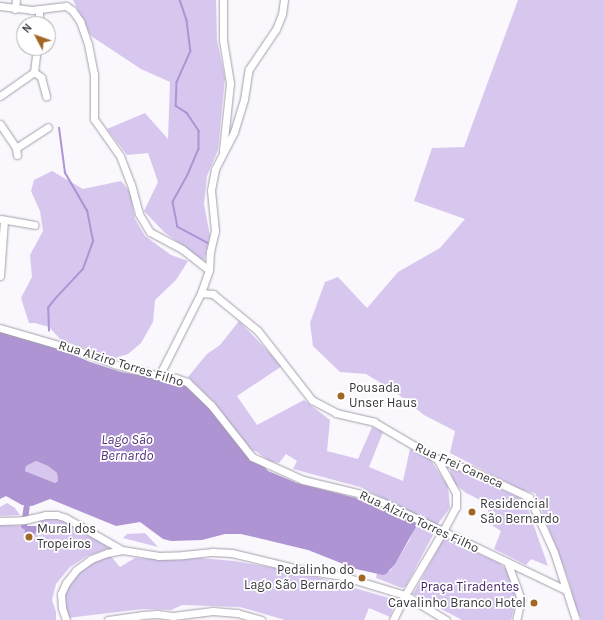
<!DOCTYPE html>
<meta charset="utf-8">
<style>
body{margin:0}
#map{position:relative;width:604px;height:620px;overflow:hidden;background:#faf7fd;font-family:Karla,sans-serif}
div>[style]{position:absolute}
.green>*{inset:0;background:#d7c7ef}
.water>*{inset:0;background:#ae94d2}
.stream>*{height:1.5px;margin:-0.75px;padding:0 0.75px;transform-origin:0.75px;border-radius:0.75px;background:#ae94d2}
.canal>*{height:6px;margin:-3px;padding:0 3px;transform-origin:3px;border-radius:3px;background:#ae94d2}
.roads{filter:drop-shadow(0 0 1px #a39eac) drop-shadow(0 0 1px #a39eac)}
.minor>*{height:7px;margin:-3.5px;padding:0 3.5px;transform-origin:3.5px;border-radius:3.5px;background:#fff}
.dots>*{width:11px;height:11px;translate:-50% -50%;box-sizing:border-box;border:2px solid #fff;border-radius:50%}
span{translate:-50% -50%;white-space:nowrap;text-align:center;line-height:1.15;-webkit-text-stroke:3.5px #fff;paint-order:stroke}
.street-label{font-size:13px;color:#39373c}
.poi-label{font-size:13px;color:#39373c}
.left{translate:0 -50%;text-align:left}
.right{translate:-100% -50%;text-align:right}
.park-label{font-size:13px;color:#411d65}
.water-label{font-size:14px;color:#56337d;font-style:italic}
.north{position:absolute;left:16px;top:16px;width:40px;height:40px;box-sizing:border-box;background:#fff;border:1px solid #b0afb1;border-radius:50%;rotate:311deg;font-size:11px;font-weight:700;line-height:16px;text-align:center;color:#39373c}
.north::after{content:'';display:block;margin:auto;width:14px;height:18px;background:#a16825;clip-path:polygon(50% 0,100% 100%,50% 72%,0 100%)}
</style>
<div id="map">
<div class="green">
<i style="clip-path:polygon(73px 0,216px 0,217px 40px,225px 78px,218px 150px,207px 176px,204px 204px,210px 236px,204px 261px,164px 232px,144px 211px,158px 182px,148px 153px,127px 155px,107px 129px,145px 113px,168px 139px,170px 82px,141px 69px,91px 36px)"></i>
<i style="clip-path:polygon(518px 0,604px 0,604px 620px,582px 620px,575px 605px,569px 581px,535px 493px,522px 490px,450px 453px,455px 431px,424px 415px,394px 391px,366px 374px,340px 372px,313px 346px,310px 323px,325px 282px,338px 277px,367px 308px,398px 272px,440px 248px,465px 219px,414px 201px,432px 148px,464px 147px)"></i>
<i style="clip-path:polygon(52px 171px,83px 189px,121px 181px,130px 192px,135px 219px,145px 236px,171px 255px,188px 261px,176px 280px,155px 300px,153px 322px,141px 343px,128px 354px,116px 358px,61px 340px,49px 327px,35px 323px,29px 323px,21px 298px,32px 277px,30px 255px,43px 231px,40px 211px,31px 191px,34px 180px)"></i>
<i style="clip-path:polygon(239px 321px,282px 366px,237px 396px,257px 425px,304px 400px,330px 420px,327px 451px,358px 459px,372px 427px,383px 432px,369px 467px,403px 481px,410px 449px,430px 459px,448px 486px,450px 508px,437px 525px,360px 487px,293px 469px,297px 461px,286px 454px,279px 463px,269px 461px,257px 452px,248px 449px,214px 402px,188px 377px,207px 354px,220px 345px)"></i>
<i style="clip-path:polygon(36px 461px,48px 466px,57px 473px,58px 481px,55px 483px,25px 471px,26px 466px)"></i>
<i style="clip-path:polygon(449px 467px,525px 500px,548px 566px,531px 559px,526px 565px,494px 549px,501px 531px,485px 521px,490px 505px,466px 493px,454px 483px)"></i>
<i style="clip-path:polygon(7px 503px,15px 508px,20px 515px,0 516px,0 507px)"></i>
<i style="clip-path:polygon(45px 518px,61px 519px,110px 548px,87px 556px,70px 567px,56px 584px,52px 600px,56px 612px,56px 620px,0 620px,0 525px,24px 526px,25px 535px,34px 536px,38px 520px)"></i>
<i style="clip-path:polygon(417px 522px,434px 530px,434px 533px,406px 586px,402px 588px,376px 578px,377px 572px,390px 571px,409px 541px)"></i>
<i style="clip-path:polygon(145px 533px,158px 547px,123px 538px,127px 534px)"></i>
<i style="clip-path:polygon(444px 538px,499px 563px,506px 569px,514px 587px,517px 598px,511px 620px,462px 620px,413px 594px)"></i>
<i style="clip-path:polygon(109px 554px,120px 567px,135px 558px,170px 560px,200px 558px,234px 561px,299px 572px,396px 600px,390px 617px,369px 608px,364px 620px,285px 620px,240px 607px,182px 605px,171px 610px,143px 609px,67px 618px,63px 595px,68px 585px,78px 572px,92px 562px)"></i>
</div>
<div class="water">
<i style="clip-path:polygon(evenodd,0 331px,46px 343px,90px 362px,121px 372px,138px 375px,157px 374px,191px 388px,268px 471px,297px 483px,356px 498px,396px 515px,413px 520px,417px 525px,395px 564px,386px 574px,383px 575px,356px 569px,308px 550px,241px 534px,225px 534px,202px 540px,171px 541px,163px 539px,140px 522px,116px 526px,50px 499px,32px 506px,22px 505px,6px 496px,0 499px,0 331px,36px 461px,48px 466px,57px 473px,58px 481px,55px 483px,25px 471px,26px 466px,36px 461px)"></i>
<i style="clip-path:polygon(24px 526px,38px 526px,34px 536px,29px 537px,25px 535px)"></i>
</div>
<div class="stream">
<i style="left:180px;top:0;width:21px;rotate:71deg"></i>
<i style="left:187px;top:20px;width:31px;rotate:83deg"></i>
<i style="left:191px;top:51px;width:34px;rotate:114deg"></i>
<i style="left:177px;top:82px;width:24px;rotate:92deg"></i>
<i style="left:176px;top:106px;width:13px;rotate:32deg"></i>
<i style="left:187px;top:113px;width:22px;rotate:56deg"></i>
<i style="left:199px;top:131px;width:18px;rotate:90deg"></i>
<i style="left:199px;top:149px;width:28px;rotate:113deg"></i>
<i style="left:188px;top:175px;width:31px;rotate:119deg"></i>
<i style="left:173px;top:202px;width:25px;rotate:79deg"></i>
<i style="left:178px;top:227px;width:34px;rotate:28deg"></i>
<i style="left:49px;top:331px;width:23px;rotate:-92deg"></i>
<i style="left:48px;top:308px;width:11px;rotate:-52deg"></i>
<i style="left:55px;top:299px;width:41px;rotate:-47deg"></i>
<i style="left:83px;top:269px;width:30px;rotate:-70deg"></i>
<i style="left:93px;top:241px;width:31px;rotate:-101deg"></i>
<i style="left:87px;top:211px;width:44px;rotate:-120.1deg"></i>
<i style="left:65px;top:173px;width:45px;rotate:-97.6deg"></i>
</div>
<div class="canal">
<i style="left:24px;top:526px;width:21px;rotate:-82deg"></i>
</div>
<div class="roads">
<div class="minor">
<i style="left:223px;top:0;width:40px;rotate:90deg"></i>
<i style="left:223px;top:40px;width:44px;rotate:80.8deg"></i>
<i style="left:230px;top:83px;width:67px;rotate:96deg"></i>
<i style="left:0;top:6px;width:32px;rotate:7deg"></i>
<i style="left:32px;top:10px;width:34px;rotate:-7deg"></i>
<i style="left:66px;top:6px;width:7px;rotate:34deg"></i>
<i style="left:72px;top:10px;width:14px;rotate:54deg"></i>
<i style="left:80px;top:21px;width:24px;rotate:71deg"></i>
<i style="left:88px;top:44px;width:31px;rotate:79deg"></i>
<i style="left:94px;top:74px;width:45px;rotate:90deg"></i>
<i style="left:94px;top:119px;width:45px;rotate:54.9deg"></i>
<i style="left:120px;top:156px;width:30px;rotate:69deg"></i>
<i style="left:131px;top:184px;width:31px;rotate:75deg"></i>
<i style="left:139px;top:214px;width:21px;rotate:59deg"></i>
<i style="left:150px;top:232px;width:36px;rotate:28deg"></i>
<i style="left:182px;top:249px;width:34px;rotate:38deg"></i>
<i style="left:15px;top:9px;width:9px;rotate:-84deg"></i>
<i style="left:39px;top:9px;width:15px;rotate:90deg"></i>
<i style="left:34px;top:72px;width:9px;rotate:36deg"></i>
<i style="left:41px;top:77px;width:20px;rotate:75deg"></i>
<i style="left:0;top:96px;width:42px;rotate:-35.2deg"></i>
<i style="left:34px;top:72px;width:24px;rotate:-83deg"></i>
<i style="left:0;top:124px;width:29px;rotate:56deg"></i>
<i style="left:16px;top:148px;width:7px;rotate:82deg"></i>
<i style="left:16px;top:148px;width:38px;rotate:-33deg"></i>
<i style="left:1px;top:219px;width:34px;rotate:10deg"></i>
<i style="left:0;top:276px;width:56px;rotate:-85.9deg"></i>
<i style="left:201px;top:293px;width:12px;rotate:5deg"></i>
<i style="left:213px;top:294px;width:58px;rotate:39.4deg"></i>
<i style="left:258px;top:331px;width:88px;rotate:52deg"></i>
<i style="left:312px;top:400px;width:27px;rotate:28deg"></i>
<i style="left:336px;top:413px;width:39px;rotate:13deg"></i>
<i style="left:374px;top:422px;width:73px;rotate:30.4deg"></i>
<i style="left:437px;top:459px;width:36px;rotate:18deg"></i>
<i style="left:471px;top:470px;width:64px;rotate:25deg"></i>
<i style="left:529px;top:497px;width:60px;rotate:65.6deg"></i>
<i style="left:554px;top:552px;width:71px;rotate:72.1deg"></i>
<i style="left:0;top:328px;width:82px;rotate:16.2deg"></i>
<i style="left:79px;top:351px;width:37px;rotate:20deg"></i>
<i style="left:114px;top:364px;width:47px;rotate:14.9deg"></i>
<i style="left:159px;top:376px;width:17px;rotate:7deg"></i>
<i style="left:176px;top:378px;width:12px;rotate:20deg"></i>
<i style="left:187px;top:382px;width:33px;rotate:44deg"></i>
<i style="left:211px;top:405px;width:66px;rotate:51.7deg"></i>
<i style="left:252px;top:457px;width:56px;rotate:24.3deg"></i>
<i style="left:303px;top:480px;width:61px;rotate:13.3deg"></i>
<i style="left:362px;top:494px;width:22px;rotate:22deg"></i>
<i style="left:382px;top:502px;width:204px;rotate:25.6deg"></i>
<i style="left:159px;top:376px;width:93px;rotate:-63.2deg"></i>
<i style="left:201px;top:293px;width:24px;rotate:-71deg"></i>
<i style="left:209px;top:270px;width:18px;rotate:-87deg"></i>
<i style="left:210px;top:252px;width:22px;rotate:-77deg"></i>
<i style="left:215px;top:231px;width:41px;rotate:-95.6deg"></i>
<i style="left:211px;top:190px;width:21px;rotate:-79deg"></i>
<i style="left:215px;top:169px;width:42px;rotate:-62.8deg"></i>
<i style="left:234px;top:132px;width:34px;rotate:-73deg"></i>
<i style="left:244px;top:99px;width:30px;rotate:-81deg"></i>
<i style="left:249px;top:69px;width:48px;rotate:-56deg"></i>
<i style="left:276px;top:29px;width:16px;rotate:-68deg"></i>
<i style="left:282px;top:14px;width:14px;rotate:-82deg"></i>
<i style="left:0;top:521px;width:24px;rotate:-2deg"></i>
<i style="left:24px;top:520px;width:22px;rotate:-13deg"></i>
<i style="left:45px;top:515px;width:12px"></i>
<i style="left:57px;top:515px;width:9px;rotate:18deg"></i>
<i style="left:66px;top:518px;width:64px;rotate:29.7deg"></i>
<i style="left:122px;top:550px;width:36px;rotate:9deg"></i>
<i style="left:158px;top:556px;width:25px;rotate:-2deg"></i>
<i style="left:183px;top:555px;width:30px;rotate:-6deg"></i>
<i style="left:213px;top:552px;width:19px;rotate:3deg"></i>
<i style="left:232px;top:553px;width:68px;rotate:13.6deg"></i>
<i style="left:298px;top:569px;width:45px;rotate:9deg"></i>
<i style="left:342px;top:576px;width:66px;rotate:16.8deg"></i>
<i style="left:405px;top:595px;width:48px;rotate:31.4deg"></i>
<i style="left:508px;top:564px;width:37px;rotate:70deg"></i>
<i style="left:521px;top:599px;width:22px;rotate:103deg"></i>
<i style="left:66px;top:620px;width:13px;rotate:-108deg"></i>
<i style="left:62px;top:608px;width:14px;rotate:-94deg"></i>
<i style="left:61px;top:594px;width:12px;rotate:-66deg"></i>
<i style="left:66px;top:583px;width:16px;rotate:-52deg"></i>
<i style="left:76px;top:570px;width:19px;rotate:-36deg"></i>
<i style="left:91px;top:559px;width:17px;rotate:-21deg"></i>
<i style="left:107px;top:553px;width:15px;rotate:-11deg"></i>
<i style="left:108px;top:620px;width:34px;rotate:-8deg"></i>
<i style="left:142px;top:615px;width:15px;rotate:-4deg"></i>
<i style="left:157px;top:614px;width:16px;rotate:7deg"></i>
<i style="left:173px;top:616px;width:40px;rotate:-7.1deg"></i>
<i style="left:213px;top:611px;width:24px;rotate:5deg"></i>
<i style="left:237px;top:613px;width:25px;rotate:16deg"></i>
<i style="left:393px;top:620px;width:28px;rotate:-64deg"></i>
<i style="left:405px;top:595px;width:74px;rotate:-59.3deg"></i>
<i style="left:443px;top:531px;width:27px;rotate:-62deg"></i>
<i style="left:456px;top:507px;width:14px;rotate:-90deg"></i>
<i style="left:456px;top:493px;width:39px;rotate:-119deg"></i>
</div>
</div>
<div class="dots">
<i style="left:341px;top:396px;background:#a16825"></i>
<i style="left:472px;top:512px;background:#a16825"></i>
<i style="left:29px;top:537px;background:#a16825"></i>
<i style="left:362px;top:578px;background:#a16825"></i>
<i style="left:534px;top:603px;background:#a16825"></i>
</div>
<div class="street-label">
<span style="left:121px;top:364px;rotate:17deg">Rua Alziro Torres Filho</span>
<span style="left:459px;top:466px;rotate:24deg">Rua Frei Caneca</span>
<span style="left:419px;top:522px;rotate:25deg">Rua Alziro Torres Filho</span>
</div>
<div class="poi-label">
<span class="left" style="left:349px;top:396px">Pousada<br>Unser Haus</span>
<span class="left" style="left:480px;top:512px">Residencial<br>São Bernardo</span>
<span class="left" style="left:37px;top:537px">Mural dos<br>Tropeiros</span>
<span class="right" style="left:354px;top:578px">Pedalinho do<br>Lago São Bernardo</span>
<span class="right" style="left:526px;top:603px">Cavalinho Branco Hotel</span>
</div>
<div class="park-label">
<span style="left:470px;top:587px">Praça Tiradentes</span>
</div>
<div class="water-label">
<span style="left:127px;top:448px">Lago São<br>Bernardo</span>
</div>
<div class="north">N</div>
</div>
